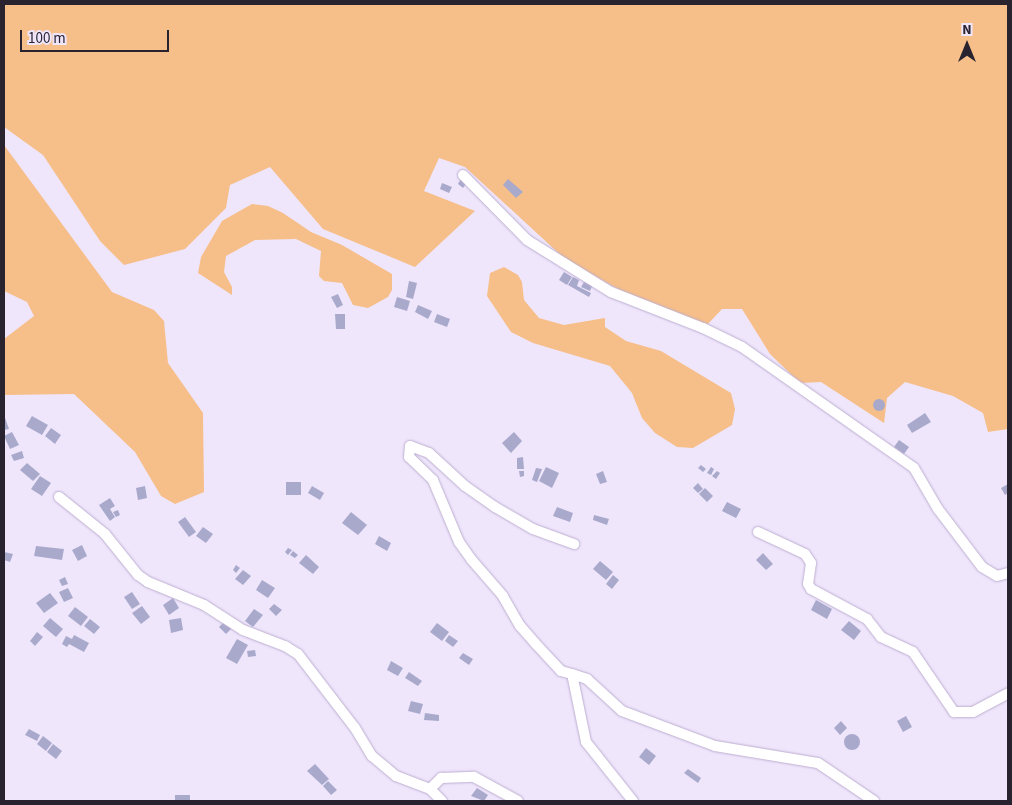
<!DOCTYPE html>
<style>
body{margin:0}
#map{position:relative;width:1012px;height:805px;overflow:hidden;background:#efe6fc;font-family:"Source Sans 3",sans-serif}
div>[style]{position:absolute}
.green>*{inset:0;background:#f6be88}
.building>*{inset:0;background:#a9a9cc}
.round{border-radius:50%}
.roads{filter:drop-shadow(0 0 1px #bdaed0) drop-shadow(0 0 1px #bdaed0)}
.minor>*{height:10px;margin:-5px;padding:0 5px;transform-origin:5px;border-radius:5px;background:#fff}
span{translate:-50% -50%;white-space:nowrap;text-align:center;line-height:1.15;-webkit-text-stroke:4px #efe6fc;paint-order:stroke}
.frame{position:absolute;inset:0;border:5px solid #292330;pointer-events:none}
.north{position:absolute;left:942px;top:20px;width:50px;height:50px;-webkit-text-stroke:4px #efe6fc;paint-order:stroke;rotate:0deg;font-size:14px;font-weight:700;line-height:20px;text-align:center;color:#292330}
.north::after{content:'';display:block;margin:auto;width:18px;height:22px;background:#292330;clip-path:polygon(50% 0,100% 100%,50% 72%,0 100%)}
.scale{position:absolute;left:20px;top:30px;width:149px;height:22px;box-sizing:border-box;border:2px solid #292330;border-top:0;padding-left:6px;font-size:15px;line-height:18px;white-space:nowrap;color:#292330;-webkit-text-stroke:4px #efe6fc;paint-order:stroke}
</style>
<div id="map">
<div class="green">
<i style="clip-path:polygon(4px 4px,1008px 4px,1008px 429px,988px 432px,983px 413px,953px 396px,905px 382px,887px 398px,884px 423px,821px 382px,800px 383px,770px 354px,742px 309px,722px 309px,707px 325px,618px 289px,566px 260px,465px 167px,439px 158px,424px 191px,475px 211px,415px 267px,323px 229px,270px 167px,230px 185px,226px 208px,185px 249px,124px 265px,100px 241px,43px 155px,4px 127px)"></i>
<i style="clip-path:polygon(4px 145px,112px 292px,154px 310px,164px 321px,168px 363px,203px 413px,204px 492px,175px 504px,161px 496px,135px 452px,74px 394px,4px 395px,4px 339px,34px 316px,27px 302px,4px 291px)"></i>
<i style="clip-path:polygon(252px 204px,268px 206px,283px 213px,311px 232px,342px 245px,392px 274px,392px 290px,388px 297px,368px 308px,353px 305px,342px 283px,324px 281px,319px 276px,321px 251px,296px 239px,255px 240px,226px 256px,224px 272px,232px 287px,232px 295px,198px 273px,201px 257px,222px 221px)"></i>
<i style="clip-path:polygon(504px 267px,518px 275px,522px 282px,524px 300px,539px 318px,564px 325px,605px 318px,605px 327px,626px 341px,661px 351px,731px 393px,735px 409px,732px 425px,693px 448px,677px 447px,655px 433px,642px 418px,632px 393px,610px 366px,533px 343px,511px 332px,487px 296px,490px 273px)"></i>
</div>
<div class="building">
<i style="clip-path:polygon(462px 177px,468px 181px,463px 188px,458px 184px)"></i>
<i style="clip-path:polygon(508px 179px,523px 192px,516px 198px,503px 185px)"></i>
<i style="clip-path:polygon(442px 183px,452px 187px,449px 193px,440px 189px)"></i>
<i style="clip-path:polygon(564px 272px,572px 277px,567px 285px,559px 280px)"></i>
<i style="clip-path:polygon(573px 277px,579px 280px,577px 286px,591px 293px,589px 297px,568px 285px)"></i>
<i style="clip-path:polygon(409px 281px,417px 283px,413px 299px,406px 297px)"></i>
<i style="clip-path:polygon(584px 282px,592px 286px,590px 291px,581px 287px)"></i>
<i style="clip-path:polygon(338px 294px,343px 305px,337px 308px,331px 297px)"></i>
<i style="clip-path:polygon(397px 297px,410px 301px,407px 311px,394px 307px)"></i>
<i style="clip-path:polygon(418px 305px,432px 311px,428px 319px,415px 312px)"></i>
<i style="clip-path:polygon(335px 314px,345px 314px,345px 329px,336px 329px)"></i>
<i style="clip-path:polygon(437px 314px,450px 319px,447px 327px,434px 322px)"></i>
<i class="round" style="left:873px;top:399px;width:12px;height:12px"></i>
<i style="clip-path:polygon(925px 413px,931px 422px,912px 433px,907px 425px)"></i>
<i style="clip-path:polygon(4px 415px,9px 429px,4px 430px)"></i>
<i style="clip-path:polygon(32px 416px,48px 425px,42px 435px,26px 426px)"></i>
<i style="clip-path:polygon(51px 428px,61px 435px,55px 444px,45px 436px)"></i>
<i style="clip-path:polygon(12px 432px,19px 445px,10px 449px,4px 436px)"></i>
<i style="clip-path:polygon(514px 432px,522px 441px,511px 453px,502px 443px)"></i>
<i style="clip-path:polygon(899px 440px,909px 447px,904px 454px,894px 447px)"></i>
<i style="clip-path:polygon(22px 451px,24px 458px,14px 461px,11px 455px)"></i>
<i style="clip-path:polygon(523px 457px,524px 469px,517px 469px,517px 458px)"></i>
<i style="clip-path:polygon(27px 463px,40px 474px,33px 481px,20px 470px)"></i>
<i style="clip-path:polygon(701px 465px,706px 469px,703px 472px,698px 468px)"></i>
<i style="clip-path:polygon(546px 467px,559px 473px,552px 488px,539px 481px)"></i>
<i style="clip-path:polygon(711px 467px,714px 469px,711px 475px,707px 473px)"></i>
<i style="clip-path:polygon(536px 468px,542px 469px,537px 482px,532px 480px)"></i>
<i style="clip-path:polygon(519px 471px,524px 471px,524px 476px,520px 477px)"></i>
<i style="clip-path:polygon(603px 471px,607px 482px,600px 484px,596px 474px)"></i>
<i style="clip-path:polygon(717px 471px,720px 473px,716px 479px,712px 476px)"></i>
<i style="clip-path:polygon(40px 476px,51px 483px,42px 496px,31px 489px)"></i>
<i style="clip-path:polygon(286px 482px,301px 482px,301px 495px,286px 495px)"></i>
<i style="clip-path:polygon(698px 483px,703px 489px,698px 493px,693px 488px)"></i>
<i style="clip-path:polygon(1008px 484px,1008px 493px,1005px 495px,1001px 488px)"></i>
<i style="clip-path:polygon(145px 486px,147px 498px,138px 500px,136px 488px)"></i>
<i style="clip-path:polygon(312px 486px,324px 493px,320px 500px,308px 493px)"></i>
<i style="clip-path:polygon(705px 488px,713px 496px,707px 502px,699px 494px)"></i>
<i style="clip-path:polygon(110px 498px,115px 506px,110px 509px,115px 517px,110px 521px,99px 505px)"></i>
<i style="clip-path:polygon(727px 502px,741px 509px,736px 518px,722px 511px)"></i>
<i style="clip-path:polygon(557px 507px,573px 513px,570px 522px,553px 516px)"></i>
<i style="clip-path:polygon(118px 510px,120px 515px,116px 517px,113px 512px)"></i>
<i style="clip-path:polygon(351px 512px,367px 525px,358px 535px,342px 523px)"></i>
<i style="clip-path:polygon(594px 515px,609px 519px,607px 525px,593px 520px)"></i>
<i style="clip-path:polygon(185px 517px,196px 532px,189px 537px,178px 522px)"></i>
<i style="clip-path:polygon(203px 527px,213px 534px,206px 543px,196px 536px)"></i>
<i style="clip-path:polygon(379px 536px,391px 543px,387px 551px,375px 544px)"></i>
<i style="clip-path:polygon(82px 545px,87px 556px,78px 561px,72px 550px)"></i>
<i style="clip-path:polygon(36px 546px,64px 549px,62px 560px,34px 556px)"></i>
<i style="clip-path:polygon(288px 548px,292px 550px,288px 555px,285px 552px)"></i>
<i style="clip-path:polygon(293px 551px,298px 555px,295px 558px,290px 555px)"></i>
<i style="clip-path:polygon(4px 552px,13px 554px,10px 562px,4px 560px)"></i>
<i style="clip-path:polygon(763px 553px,773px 564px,766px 570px,756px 560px)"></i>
<i style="clip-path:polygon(306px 555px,319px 567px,313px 574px,299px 563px)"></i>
<i style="clip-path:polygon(600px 561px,613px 572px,606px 580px,593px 569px)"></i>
<i style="clip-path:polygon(236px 565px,240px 568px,236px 573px,233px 570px)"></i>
<i style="clip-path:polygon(243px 570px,251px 576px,243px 585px,235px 579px)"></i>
<i style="clip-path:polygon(613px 575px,619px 580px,612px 589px,606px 584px)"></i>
<i style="clip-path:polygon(65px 577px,68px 584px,62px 586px,59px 580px)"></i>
<i style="clip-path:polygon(262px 580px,275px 588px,268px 598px,256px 590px)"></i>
<i style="clip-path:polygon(68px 588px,73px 598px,64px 602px,59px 592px)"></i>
<i style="clip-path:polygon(132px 592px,140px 604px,132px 609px,124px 597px)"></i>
<i style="clip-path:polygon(50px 593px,58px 603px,44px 613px,36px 603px)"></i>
<i style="clip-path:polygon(173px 598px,179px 608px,169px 615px,163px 605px)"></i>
<i style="clip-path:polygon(816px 600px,832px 609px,827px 619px,811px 610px)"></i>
<i style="clip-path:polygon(274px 604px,282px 610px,276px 616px,269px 609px)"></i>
<i style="clip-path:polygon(142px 606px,150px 617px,141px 624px,132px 613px)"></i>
<i style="clip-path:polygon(75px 607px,88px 617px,81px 626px,68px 616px)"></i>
<i style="clip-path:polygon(254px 609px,263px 615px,253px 627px,245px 621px)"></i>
<i style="clip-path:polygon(50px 618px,63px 629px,56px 637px,43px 626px)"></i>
<i style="clip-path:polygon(181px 618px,183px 630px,171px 633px,169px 620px)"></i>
<i style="clip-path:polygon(90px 619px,100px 627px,94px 634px,84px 626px)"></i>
<i style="clip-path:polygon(226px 620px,233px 627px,226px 634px,219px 627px)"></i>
<i style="clip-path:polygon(849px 621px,861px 631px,854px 640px,841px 630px)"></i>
<i style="clip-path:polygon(437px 623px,449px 632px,442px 641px,430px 632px)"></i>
<i style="clip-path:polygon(37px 632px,43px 637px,35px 646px,30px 641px)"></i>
<i style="clip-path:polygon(74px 635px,89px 643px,84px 652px,69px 644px,67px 647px,62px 644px,66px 636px,72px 639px)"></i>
<i style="clip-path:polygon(449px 635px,458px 641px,453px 647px,445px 641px)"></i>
<i style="clip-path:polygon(237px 639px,248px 645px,237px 664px,226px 658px)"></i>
<i style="clip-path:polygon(255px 650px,256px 656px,248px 657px,247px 651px)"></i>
<i style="clip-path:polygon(463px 653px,473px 659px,469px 665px,459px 658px)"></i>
<i style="clip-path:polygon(391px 661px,403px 668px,398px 676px,387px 670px)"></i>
<i style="clip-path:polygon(409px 672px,422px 681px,418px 686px,405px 678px)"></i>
<i style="clip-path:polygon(411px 701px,423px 704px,420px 714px,408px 711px)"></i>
<i style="clip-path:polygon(425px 713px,439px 715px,439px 721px,424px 720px)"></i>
<i style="clip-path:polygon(906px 716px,912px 727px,903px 732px,897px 721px)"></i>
<i style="clip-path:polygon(841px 721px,847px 728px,840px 735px,834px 728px)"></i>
<i style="clip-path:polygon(29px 729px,40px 735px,37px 741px,25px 735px)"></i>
<i class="round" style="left:844px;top:734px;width:16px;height:16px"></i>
<i style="clip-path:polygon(43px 736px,52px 743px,46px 751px,37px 744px)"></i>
<i style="clip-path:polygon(53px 744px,62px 751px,56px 759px,47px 752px)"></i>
<i style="clip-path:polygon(646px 748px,656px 756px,649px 765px,639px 757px)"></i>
<i style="clip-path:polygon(315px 764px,329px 779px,322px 785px,307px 771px)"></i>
<i style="clip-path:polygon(688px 769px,701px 778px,698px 783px,684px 773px)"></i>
<i style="clip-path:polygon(328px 781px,337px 790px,331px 795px,323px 786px)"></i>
<i style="clip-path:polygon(477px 788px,488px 795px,484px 801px,471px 796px)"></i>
<i style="clip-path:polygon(175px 795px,190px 795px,190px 801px,175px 801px)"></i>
</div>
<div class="roads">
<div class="minor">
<i style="left:463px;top:175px;width:91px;rotate:45.4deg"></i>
<i style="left:527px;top:240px;width:99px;rotate:31.8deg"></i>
<i style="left:611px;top:292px;width:99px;rotate:21.4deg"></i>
<i style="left:703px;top:328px;width:43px;rotate:26deg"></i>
<i style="left:742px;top:347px;width:210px;rotate:35.1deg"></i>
<i style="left:914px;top:468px;width:48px;rotate:59.7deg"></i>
<i style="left:938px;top:509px;width:73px;rotate:52.8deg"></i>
<i style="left:982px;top:567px;width:17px;rotate:31deg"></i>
<i style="left:997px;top:576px;width:11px;rotate:-15deg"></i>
<i style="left:59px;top:497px;width:59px;rotate:38.8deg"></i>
<i style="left:105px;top:534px;width:53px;rotate:51.2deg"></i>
<i style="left:138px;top:575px;width:12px;rotate:35deg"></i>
<i style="left:148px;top:582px;width:61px;rotate:22.3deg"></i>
<i style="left:204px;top:605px;width:46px;rotate:32.7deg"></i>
<i style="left:243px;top:630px;width:45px;rotate:20.9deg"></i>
<i style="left:285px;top:646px;width:15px;rotate:32deg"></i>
<i style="left:298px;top:654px;width:93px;rotate:52.4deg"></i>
<i style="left:355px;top:728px;width:33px;rotate:59deg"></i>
<i style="left:372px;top:756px;width:31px;rotate:40deg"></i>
<i style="left:396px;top:776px;width:36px;rotate:21deg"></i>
<i style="left:758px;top:532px;width:52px;rotate:25.1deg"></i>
<i style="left:805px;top:554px;width:11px;rotate:56deg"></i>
<i style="left:811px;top:563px;width:21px;rotate:98deg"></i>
<i style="left:808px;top:584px;width:6px;rotate:59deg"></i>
<i style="left:811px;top:589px;width:64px;rotate:28.2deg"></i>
<i style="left:867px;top:619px;width:23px;rotate:52deg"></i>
<i style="left:881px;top:637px;width:35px;rotate:25deg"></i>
<i style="left:913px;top:652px;width:73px;rotate:55.7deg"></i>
<i style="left:954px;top:712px;width:19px"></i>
<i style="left:973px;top:712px;width:40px;rotate:-28deg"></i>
<i style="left:572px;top:674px;width:11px;rotate:-165deg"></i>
<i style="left:561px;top:671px;width:38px;rotate:-133deg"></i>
<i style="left:535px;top:643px;width:23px;rotate:-131deg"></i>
<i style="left:520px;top:626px;width:34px;rotate:-120deg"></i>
<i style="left:503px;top:596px;width:49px;rotate:-130.9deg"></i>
<i style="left:471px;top:559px;width:21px;rotate:-125deg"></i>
<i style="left:459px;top:542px;width:67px;rotate:-112.8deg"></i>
<i style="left:433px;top:480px;width:33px;rotate:-136deg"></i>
<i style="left:409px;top:457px;width:11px;rotate:-85deg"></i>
<i style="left:410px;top:446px;width:20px;rotate:20deg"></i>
<i style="left:429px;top:453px;width:49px;rotate:42.5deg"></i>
<i style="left:465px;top:486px;width:37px;rotate:35deg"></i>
<i style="left:495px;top:507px;width:44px;rotate:30.1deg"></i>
<i style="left:533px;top:529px;width:44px;rotate:20.1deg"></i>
<i style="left:442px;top:801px;width:17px;rotate:-135deg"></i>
<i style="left:430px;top:789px;width:16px;rotate:-45deg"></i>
<i style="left:441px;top:778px;width:33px;rotate:-2deg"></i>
<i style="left:474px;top:777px;width:50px;rotate:28.6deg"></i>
<i style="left:633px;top:801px;width:75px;rotate:-128.5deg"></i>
<i style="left:586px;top:742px;width:69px;rotate:-101.6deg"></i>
<i style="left:572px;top:674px;width:16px;rotate:18deg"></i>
<i style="left:587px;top:679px;width:47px;rotate:42.4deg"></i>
<i style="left:622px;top:711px;width:99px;rotate:20.6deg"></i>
<i style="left:715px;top:746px;width:104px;rotate:9.4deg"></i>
<i style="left:818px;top:763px;width:68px;rotate:34.2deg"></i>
</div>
</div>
<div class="frame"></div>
<div class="north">N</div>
<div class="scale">100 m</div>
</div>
